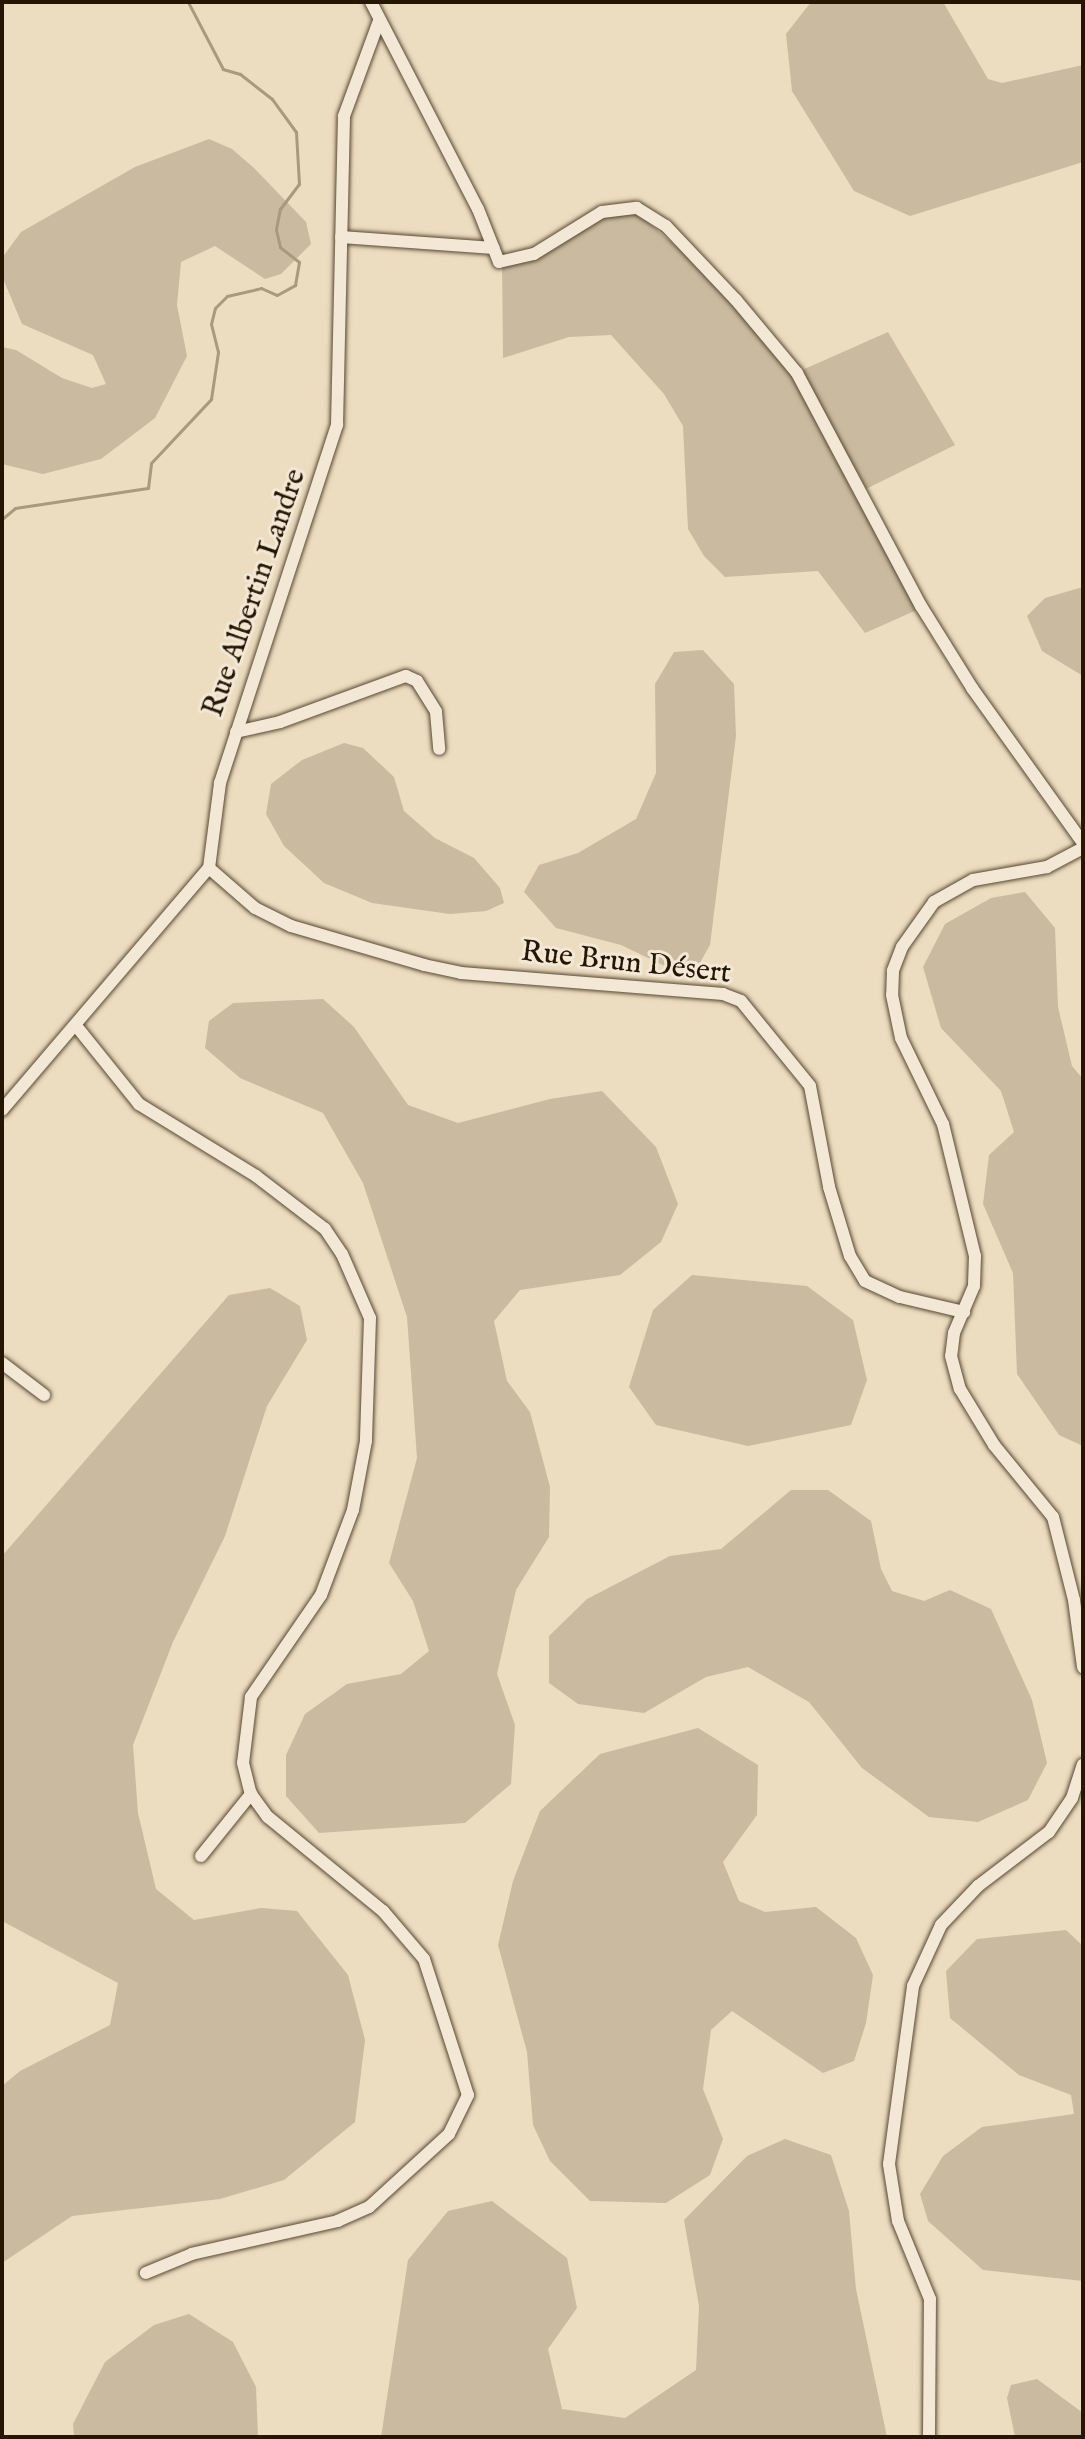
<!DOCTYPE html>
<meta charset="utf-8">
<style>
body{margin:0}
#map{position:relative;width:1085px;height:2439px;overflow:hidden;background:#ecdcc0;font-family:"IM FELL English",serif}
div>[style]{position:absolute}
.green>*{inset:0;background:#cabaa0}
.stream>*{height:3px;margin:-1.5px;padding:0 1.5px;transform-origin:1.5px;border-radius:1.5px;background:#a8997f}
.roads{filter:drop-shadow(0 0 2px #574831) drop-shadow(0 0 2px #574831)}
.minor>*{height:12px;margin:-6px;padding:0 6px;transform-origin:6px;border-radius:6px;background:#f3e8d6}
span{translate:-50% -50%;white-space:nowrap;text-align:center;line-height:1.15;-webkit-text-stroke:6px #f3e8d6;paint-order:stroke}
.street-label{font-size:30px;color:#251601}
.frame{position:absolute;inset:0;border:4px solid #251601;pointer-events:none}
</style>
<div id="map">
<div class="green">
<i style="clip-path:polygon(811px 2px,943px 2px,988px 79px,1002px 83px,1083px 65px,1083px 162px,910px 216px,854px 191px,792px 91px,786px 34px)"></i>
<i style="clip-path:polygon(209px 139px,232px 149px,254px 168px,306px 222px,311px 244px,281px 274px,265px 279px,215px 246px,181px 262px,177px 305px,187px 356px,155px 418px,101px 459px,43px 474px,2px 464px,2px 347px,16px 350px,62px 378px,92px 388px,106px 384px,93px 355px,22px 324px,2px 276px,2px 258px,21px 232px,135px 167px)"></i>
<i style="clip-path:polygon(635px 212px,695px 262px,794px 376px,919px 609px,865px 633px,818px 571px,725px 577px,704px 556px,688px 529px,683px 426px,664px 394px,611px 335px,569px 337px,503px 358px,502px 262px,533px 257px,611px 214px)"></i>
<i style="clip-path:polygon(888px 332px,955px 445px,866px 489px,800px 371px)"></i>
<i style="clip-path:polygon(1083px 587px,1083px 676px,1042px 651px,1027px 616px,1045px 598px)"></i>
<i style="clip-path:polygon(703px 650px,734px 684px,736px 736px,710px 945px,697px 968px,673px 970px,621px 945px,556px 928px,524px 892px,539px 865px,578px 853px,636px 819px,656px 773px,655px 684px,674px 652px)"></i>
<i style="clip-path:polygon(344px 743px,363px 748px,394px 777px,404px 811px,435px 838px,474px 858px,500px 888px,504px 903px,486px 911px,450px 914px,372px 903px,324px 883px,284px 846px,266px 814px,271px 784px,302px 760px)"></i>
<i style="clip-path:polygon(1025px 892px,1055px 928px,1058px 1007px,1072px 1066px,1083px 1079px,1083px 1446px,1059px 1435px,1017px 1374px,1013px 1273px,983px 1204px,989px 1155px,1014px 1132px,1001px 1091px,941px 1028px,923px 967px,945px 924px,991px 898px)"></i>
<i style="clip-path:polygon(323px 999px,354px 1027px,408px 1105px,458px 1123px,550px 1099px,602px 1091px,656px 1147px,678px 1204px,661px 1242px,620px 1275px,520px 1290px,494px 1321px,507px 1381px,530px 1412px,550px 1487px,549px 1537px,516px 1590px,497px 1674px,515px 1725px,511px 1784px,465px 1823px,319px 1833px,286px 1796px,286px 1755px,305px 1714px,347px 1684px,401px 1674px,429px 1651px,413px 1601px,389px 1563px,417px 1458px,407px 1317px,363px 1183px,323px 1113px,240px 1078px,205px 1048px,209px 1021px,233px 1003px)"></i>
<i style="clip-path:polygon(692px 1275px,807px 1286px,853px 1320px,867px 1380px,851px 1425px,748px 1446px,656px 1425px,629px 1387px,653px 1310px)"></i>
<i style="clip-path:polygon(270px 1288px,300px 1306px,307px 1340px,267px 1406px,225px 1536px,173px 1642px,133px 1745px,138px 1813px,156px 1889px,194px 1920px,261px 1908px,297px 1911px,348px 1975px,365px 2040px,355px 2122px,284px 2180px,220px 2199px,72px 2216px,2px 2263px,2px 2086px,20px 2071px,110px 2025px,118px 1983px,2px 1921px,2px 1556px,229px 1295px)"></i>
<i style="clip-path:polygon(791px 1490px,828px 1490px,871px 1521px,881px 1569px,892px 1591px,924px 1601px,950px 1590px,991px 1609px,1032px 1700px,1047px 1763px,1028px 1800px,978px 1822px,929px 1817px,862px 1768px,809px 1702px,748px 1667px,706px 1677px,644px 1713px,578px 1704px,549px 1683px,549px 1636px,587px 1599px,670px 1556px,721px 1549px)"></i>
<i style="clip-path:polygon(698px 1728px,758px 1765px,757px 1815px,723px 1862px,739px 1901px,765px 1912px,816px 1907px,856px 1938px,873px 1975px,866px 2023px,854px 2061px,823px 2073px,732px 2011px,711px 2030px,703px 2089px,723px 2139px,710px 2175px,666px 2203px,590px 2201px,550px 2161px,533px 2125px,527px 2052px,498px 1945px,513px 1881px,540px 1811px,600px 1754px)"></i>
<i style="clip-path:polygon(1066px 1930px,1083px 1946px,1083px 2281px,983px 2270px,928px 2221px,920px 2194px,943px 2156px,982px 2127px,1074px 2114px,1071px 2095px,1019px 2075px,950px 2018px,946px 1971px,977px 1939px)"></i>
<i style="clip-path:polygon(785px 2139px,831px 2155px,849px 2211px,856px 2289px,887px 2437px,381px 2437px,408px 2260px,448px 2211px,492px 2201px,567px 2258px,577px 2308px,548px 2349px,562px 2409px,625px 2418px,696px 2370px,699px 2306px,684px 2220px,747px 2156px)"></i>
<i style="clip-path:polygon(189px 2314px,233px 2342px,256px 2387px,258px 2437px,74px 2437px,73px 2424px,105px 2362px,154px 2325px)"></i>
<i style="clip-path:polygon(1037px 2379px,1083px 2413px,1083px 2437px,1015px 2437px,1007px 2398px,1011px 2385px)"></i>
</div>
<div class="stream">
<i style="left:2px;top:519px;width:17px;rotate:-40deg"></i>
<i style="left:15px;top:508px;width:134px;rotate:-8.6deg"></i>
<i style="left:148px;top:488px;width:25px;rotate:-83deg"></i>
<i style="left:151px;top:463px;width:88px;rotate:-46.8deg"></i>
<i style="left:211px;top:399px;width:48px;rotate:-81.5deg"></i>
<i style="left:218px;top:352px;width:29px;rotate:-104deg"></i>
<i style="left:211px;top:324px;width:16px;rotate:-76deg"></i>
<i style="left:215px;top:308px;width:17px;rotate:-45deg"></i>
<i style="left:227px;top:296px;width:35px;rotate:-13deg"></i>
<i style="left:261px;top:288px;width:17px;rotate:24deg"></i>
<i style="left:277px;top:295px;width:21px;rotate:-29deg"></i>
<i style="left:295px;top:285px;width:23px;rotate:-80deg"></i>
<i style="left:299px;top:262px;width:24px;rotate:-142deg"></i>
<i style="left:280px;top:247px;width:18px;rotate:-103deg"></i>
<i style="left:276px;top:229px;width:20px;rotate:-79deg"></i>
<i style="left:280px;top:209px;width:31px;rotate:-53deg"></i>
<i style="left:299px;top:184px;width:52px;rotate:-93.3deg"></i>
<i style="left:296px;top:132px;width:41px;rotate:-126deg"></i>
<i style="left:272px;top:99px;width:41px;rotate:-142deg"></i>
<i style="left:240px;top:74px;width:18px;rotate:-164deg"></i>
<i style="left:223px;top:69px;width:76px;rotate:-117.6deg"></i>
</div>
<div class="roads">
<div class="minor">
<i style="left:371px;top:2px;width:233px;rotate:62.7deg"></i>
<i style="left:478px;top:209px;width:57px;rotate:68.4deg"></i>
<i style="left:499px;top:262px;width:36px;rotate:-13deg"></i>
<i style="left:534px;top:254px;width:80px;rotate:-31.7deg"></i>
<i style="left:602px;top:212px;width:35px;rotate:-7deg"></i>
<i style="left:637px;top:208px;width:34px;rotate:32deg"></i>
<i style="left:666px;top:226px;width:102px;rotate:46.6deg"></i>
<i style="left:736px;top:300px;width:95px;rotate:50.1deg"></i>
<i style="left:797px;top:373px;width:264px;rotate:62deg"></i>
<i style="left:921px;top:606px;width:97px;rotate:58.1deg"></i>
<i style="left:972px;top:688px;width:191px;rotate:54.4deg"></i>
<i style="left:341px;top:237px;width:153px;rotate:4.1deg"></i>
<i style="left:236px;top:732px;width:45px;rotate:-12.8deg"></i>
<i style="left:280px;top:722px;width:134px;rotate:-20.1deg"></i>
<i style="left:406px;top:676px;width:12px;rotate:24deg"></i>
<i style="left:417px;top:681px;width:36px;rotate:58deg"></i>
<i style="left:436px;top:712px;width:37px;rotate:85deg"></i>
<i style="left:1083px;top:848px;width:41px;rotate:152.2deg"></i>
<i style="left:1047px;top:867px;width:75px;rotate:170deg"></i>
<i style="left:973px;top:880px;width:45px;rotate:150.6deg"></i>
<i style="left:934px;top:902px;width:55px;rotate:125.4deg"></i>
<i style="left:902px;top:947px;width:26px;rotate:111deg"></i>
<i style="left:893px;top:971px;width:24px;rotate:92deg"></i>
<i style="left:892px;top:995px;width:44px;rotate:78.2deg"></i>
<i style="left:901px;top:1038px;width:96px;rotate:64deg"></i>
<i style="left:943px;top:1124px;width:136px;rotate:76.4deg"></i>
<i style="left:975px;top:1256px;width:30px;rotate:92deg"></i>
<i style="left:974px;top:1286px;width:51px;rotate:113.1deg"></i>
<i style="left:954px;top:1333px;width:23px;rotate:97deg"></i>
<i style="left:951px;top:1356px;width:34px;rotate:75deg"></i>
<i style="left:960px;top:1389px;width:66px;rotate:58.7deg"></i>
<i style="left:994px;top:1445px;width:93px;rotate:50.7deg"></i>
<i style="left:1053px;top:1517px;width:86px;rotate:75.8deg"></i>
<i style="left:1074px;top:1600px;width:68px;rotate:82.3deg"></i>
<i style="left:209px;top:868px;width:61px;rotate:41deg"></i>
<i style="left:255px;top:908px;width:40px;rotate:26.6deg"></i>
<i style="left:291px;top:926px;width:139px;rotate:16.3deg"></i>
<i style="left:424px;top:965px;width:38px;rotate:12deg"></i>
<i style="left:461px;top:973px;width:263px;rotate:4.6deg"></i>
<i style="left:723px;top:994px;width:19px;rotate:21deg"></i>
<i style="left:741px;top:1001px;width:109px;rotate:50.9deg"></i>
<i style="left:810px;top:1086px;width:103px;rotate:79.3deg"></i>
<i style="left:829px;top:1187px;width:72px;rotate:73.1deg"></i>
<i style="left:850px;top:1256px;width:29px;rotate:59deg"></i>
<i style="left:865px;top:1281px;width:38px;rotate:25deg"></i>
<i style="left:900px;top:1297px;width:66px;rotate:13.2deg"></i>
<i style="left:77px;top:1027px;width:99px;rotate:51.2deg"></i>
<i style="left:139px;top:1104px;width:137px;rotate:31.6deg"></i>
<i style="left:256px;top:1176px;width:87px;rotate:37.5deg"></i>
<i style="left:325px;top:1229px;width:30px;rotate:56deg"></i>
<i style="left:342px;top:1254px;width:70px;rotate:66.4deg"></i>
<i style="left:370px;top:1318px;width:123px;rotate:91.9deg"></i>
<i style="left:366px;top:1441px;width:70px;rotate:100.7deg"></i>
<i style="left:353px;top:1510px;width:91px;rotate:110.6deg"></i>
<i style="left:321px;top:1595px;width:124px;rotate:124.5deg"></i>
<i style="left:251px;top:1697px;width:66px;rotate:96.9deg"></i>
<i style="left:243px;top:1763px;width:32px;rotate:76deg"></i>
<i style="left:251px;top:1794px;width:29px;rotate:54deg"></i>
<i style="left:268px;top:1817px;width:149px;rotate:39.3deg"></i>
<i style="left:383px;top:1911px;width:63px;rotate:49.5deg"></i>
<i style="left:424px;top:1959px;width:143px;rotate:72.1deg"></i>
<i style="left:468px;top:2095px;width:43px;rotate:116deg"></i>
<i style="left:449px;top:2134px;width:108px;rotate:137.6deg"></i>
<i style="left:369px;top:2207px;width:34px;rotate:156deg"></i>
<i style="left:338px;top:2221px;width:150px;rotate:167.3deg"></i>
<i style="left:192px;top:2254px;width:50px;rotate:157.6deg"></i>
<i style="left:2px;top:1110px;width:318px;rotate:-49.5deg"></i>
<i style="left:209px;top:868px;width:86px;rotate:-82.6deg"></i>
<i style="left:220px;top:783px;width:377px;rotate:-71.9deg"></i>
<i style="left:337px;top:425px;width:309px;rotate:-88.7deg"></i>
<i style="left:344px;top:116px;width:101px;rotate:-69.8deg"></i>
<i style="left:2px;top:1363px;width:53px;rotate:37.3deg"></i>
<i style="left:201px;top:1856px;width:80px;rotate:-51.1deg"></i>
<i style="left:929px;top:2437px;width:138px;rotate:-89.6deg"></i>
<i style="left:930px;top:2299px;width:84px;rotate:-112.3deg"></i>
<i style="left:898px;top:2221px;width:58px;rotate:-99deg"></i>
<i style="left:889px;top:2164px;width:180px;rotate:-82.3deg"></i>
<i style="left:913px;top:1986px;width:67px;rotate:-65.3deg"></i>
<i style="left:941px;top:1925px;width:54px;rotate:-46.5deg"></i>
<i style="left:978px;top:1886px;width:89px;rotate:-37.3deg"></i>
<i style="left:1049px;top:1832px;width:41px;rotate:-55.9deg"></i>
<i style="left:1072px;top:1798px;width:35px;rotate:-72deg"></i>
</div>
</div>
<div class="street-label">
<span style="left:255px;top:593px;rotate:-71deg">Rue Albertin Landre</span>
<span style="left:626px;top:963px;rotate:6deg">Rue Brun Désert</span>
</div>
<div class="frame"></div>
</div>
